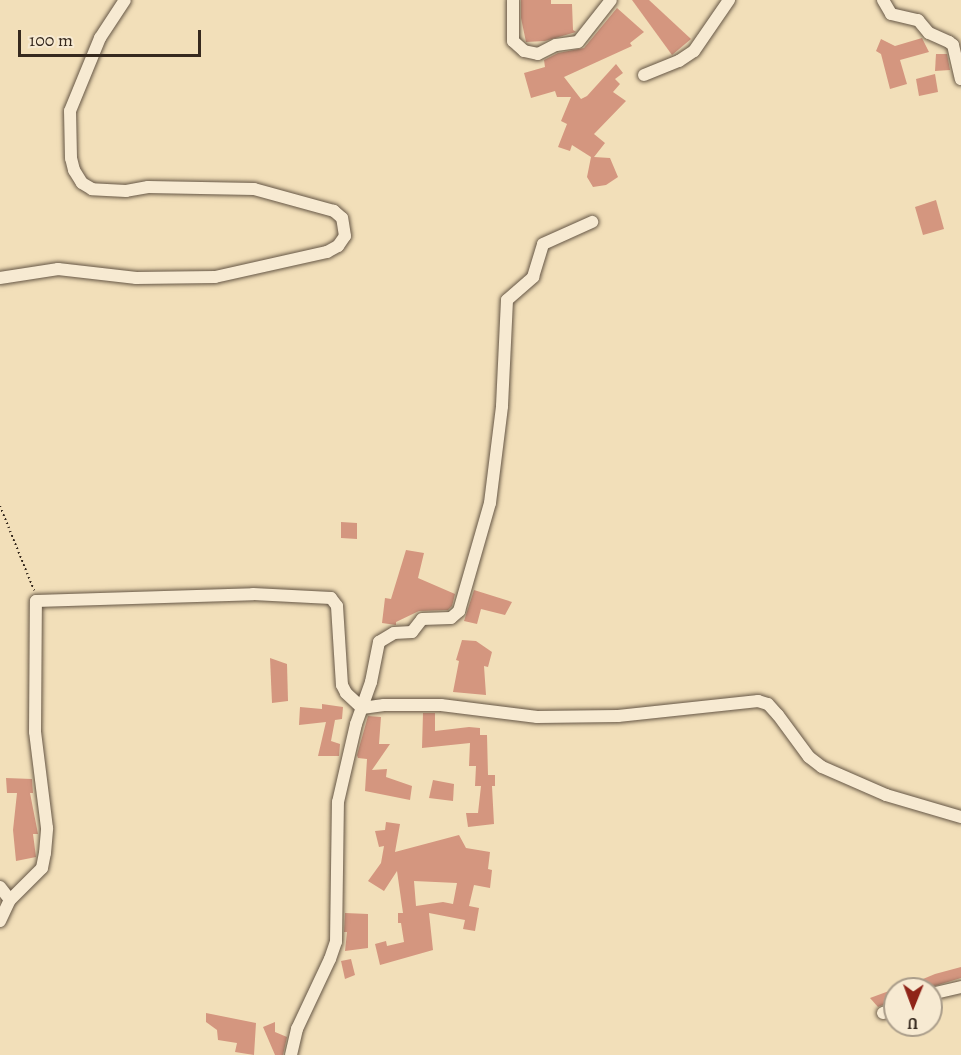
<!DOCTYPE html>
<style>
body{margin:0}
#map{position:relative;width:961px;height:1055px;overflow:hidden;background:#f2dfb9;font-family:Alegreya,serif}
div>[style]{position:absolute}
.building>*{inset:0;background:#d4967f}
.path>*{height:2px;margin-top:-1px;transform-origin:0;background:repeating-linear-gradient(90deg,#36291e 0 1.5px,transparent 0 4.5px)}
.roads{filter:drop-shadow(0 0 2px #655645) drop-shadow(0 0 2px #655645)}
.minor>*{height:12px;margin:-6px;padding:0 6px;transform-origin:6px;border-radius:6px;background:#f7ead2}
span{translate:-50% -50%;white-space:nowrap;text-align:center;line-height:1.15;-webkit-text-stroke:5px #f7ead2;paint-order:stroke}
.north{position:absolute;left:883px;top:977px;width:60px;height:60px;box-sizing:border-box;background:#f7ead2;border:2px solid #aa9d8a;border-radius:50%;rotate:181deg;font-size:16px;font-weight:700;line-height:24px;text-align:center;color:#36291e}
.north::after{content:'';display:block;margin:auto;width:21px;height:27px;background:#8f2418;clip-path:polygon(50% 0,100% 100%,50% 72%,0 100%)}
.scale{position:absolute;left:18px;top:30px;width:183px;height:27px;box-sizing:border-box;border:3px solid #36291e;border-top:0;padding-left:8px;font-size:18px;line-height:21px;white-space:nowrap;color:#36291e;-webkit-text-stroke:4px #f7ead2;paint-order:stroke}
</style>
<div id="map">
<div class="building">
<i style="clip-path:polygon(521px 0,551px 0,551px 4px,572px 4px,573px 30px,576px 32px,545px 41px,526px 42px,521px 18px)"></i>
<i style="clip-path:polygon(632px 0,649px 0,691px 39px,672px 55px)"></i>
<i style="clip-path:polygon(617px 8px,644px 32px,630px 43px,632px 46px,564px 77px,581px 99px,587px 96px,616px 64px,623px 73px,615px 79px,620px 84px,613px 92px,626px 101px,594px 134px,605px 143px,594px 157px,610px 158px,618px 177px,606px 185px,593px 187px,587px 177px,591px 157px,572px 145px,570px 151px,558px 147px,567px 124px,561px 121px,571px 97px,557px 97px,555px 91px,531px 98px,524px 73px,545px 67px,544px 60px,558px 53px,584px 48px)"></i>
<i style="clip-path:polygon(922px 38px,929px 52px,900px 60px,907px 84px,890px 89px,881px 54px,876px 51px,881px 39px,895px 46px)"></i>
<i style="clip-path:polygon(936px 54px,947px 54px,950px 70px,935px 71px)"></i>
<i style="clip-path:polygon(935px 74px,938px 92px,919px 96px,916px 79px)"></i>
<i style="clip-path:polygon(936px 200px,944px 229px,923px 235px,915px 207px)"></i>
<i style="clip-path:polygon(341px 522px,357px 523px,357px 539px,341px 538px)"></i>
<i style="clip-path:polygon(406px 550px,424px 553px,418px 578px,455px 594px,452px 606px,448px 610px,419px 611px,396px 622px,396px 625px,382px 623px,385px 598px,391px 599px)"></i>
<i style="clip-path:polygon(474px 590px,512px 602px,505px 615px,481px 609px,477px 624px,464px 621px)"></i>
<i style="clip-path:polygon(462px 640px,476px 641px,492px 652px,488px 667px,484px 666px,486px 695px,453px 692px,459px 661px,456px 660px)"></i>
<i style="clip-path:polygon(270px 658px,287px 664px,288px 701px,272px 703px)"></i>
<i style="clip-path:polygon(322px 704px,343px 707px,342px 719px,335px 720px,331px 741px,340px 744px,339px 756px,318px 756px,326px 722px,299px 725px,300px 707px,322px 709px)"></i>
<i style="clip-path:polygon(423px 713px,435px 713px,435px 731px,469px 727px,480px 728px,480px 735px,487px 735px,488px 775px,495px 775px,495px 786px,492px 786px,494px 824px,468px 827px,466px 813px,478px 813px,481px 786px,475px 786px,476px 766px,469px 766px,470px 743px,422px 748px)"></i>
<i style="clip-path:polygon(368px 716px,381px 717px,379px 744px,390px 744px,372px 770px,387px 769px,386px 777px,412px 786px,410px 800px,365px 791px,367px 759px,358px 758px,357px 755px)"></i>
<i style="clip-path:polygon(6px 778px,32px 779px,33px 793px,30px 793px,38px 834px,33px 834px,36px 857px,16px 861px,13px 830px,17px 793px,7px 793px)"></i>
<i style="clip-path:polygon(433px 780px,454px 784px,453px 801px,429px 798px)"></i>
<i style="clip-path:polygon(evenodd,386px 822px,400px 824px,395px 852px,459px 835px,466px 848px,490px 852px,488px 869px,492px 870px,490px 888px,474px 885px,469px 906px,479px 908px,475px 931px,463px 929px,465px 920px,429px 913px,433px 950px,380px 965px,375px 944px,386px 941px,387px 946px,404px 942px,401px 923px,398px 923px,398px 913px,403px 913px,397px 871px,384px 891px,368px 881px,381px 863px,384px 846px,379px 847px,375px 831px,385px 830px,386px 822px,414px 881px,457px 883px,453px 904px,443px 902px,416px 906px,414px 881px)"></i>
<i style="clip-path:polygon(345px 913px,368px 914px,368px 948px,345px 951px,347px 932px,344px 932px)"></i>
<i style="clip-path:polygon(351px 959px,355px 975px,345px 979px,341px 961px)"></i>
<i style="clip-path:polygon(961px 967px,961px 978px,925px 989px,899px 989px,935px 974px)"></i>
<i style="clip-path:polygon(889px 991px,892px 1001px,878px 1007px,870px 998px)"></i>
<i style="clip-path:polygon(206px 1013px,256px 1023px,254px 1055px,235px 1052px,237px 1043px,218px 1040px,217px 1030px,206px 1022px)"></i>
<i style="clip-path:polygon(275px 1022px,275px 1032px,287px 1037px,283px 1055px,275px 1055px,263px 1027px)"></i>
</div>
<div class="path">
<i style="left:0;top:506px;width:91px;rotate:68deg"></i>
</div>
<div class="roads">
<div class="minor">
<i style="left:513px;top:0;width:41px;rotate:90deg"></i>
<i style="left:513px;top:41px;width:15px;rotate:42deg"></i>
<i style="left:524px;top:51px;width:14px;rotate:12deg"></i>
<i style="left:538px;top:54px;width:20px;rotate:-27deg"></i>
<i style="left:556px;top:45px;width:22px;rotate:-8deg"></i>
<i style="left:578px;top:42px;width:53px;rotate:-51.8deg"></i>
<i style="left:883px;top:0;width:16px;rotate:60deg"></i>
<i style="left:891px;top:14px;width:28px;rotate:13deg"></i>
<i style="left:918px;top:20px;width:17px;rotate:50deg"></i>
<i style="left:929px;top:33px;width:22px;rotate:24deg"></i>
<i style="left:949px;top:42px;width:5px;rotate:37deg"></i>
<i style="left:953px;top:45px;width:35px;rotate:77deg"></i>
<i style="left:644px;top:75px;width:38px;rotate:-22deg"></i>
<i style="left:679px;top:61px;width:18px;rotate:-34deg"></i>
<i style="left:694px;top:51px;width:62px;rotate:-55.5deg"></i>
<i style="left:0;top:278px;width:59px;rotate:-8.8deg"></i>
<i style="left:58px;top:269px;width:79px;rotate:6.6deg"></i>
<i style="left:136px;top:278px;width:79px;rotate:-0.7deg"></i>
<i style="left:215px;top:277px;width:115px;rotate:-12.6deg"></i>
<i style="left:327px;top:252px;width:13px;rotate:-29deg"></i>
<i style="left:338px;top:246px;width:12px;rotate:-55deg"></i>
<i style="left:345px;top:236px;width:18px;rotate:-99deg"></i>
<i style="left:342px;top:218px;width:11px;rotate:-139deg"></i>
<i style="left:334px;top:211px;width:83px;rotate:-164.6deg"></i>
<i style="left:254px;top:189px;width:106px;rotate:-178.9deg"></i>
<i style="left:148px;top:187px;width:22px;rotate:170deg"></i>
<i style="left:126px;top:191px;width:34px;rotate:-177deg"></i>
<i style="left:92px;top:189px;width:12px;rotate:-149deg"></i>
<i style="left:82px;top:183px;width:15px;rotate:-122deg"></i>
<i style="left:74px;top:170px;width:12px;rotate:-104deg"></i>
<i style="left:71px;top:158px;width:47px;rotate:-91.2deg"></i>
<i style="left:70px;top:111px;width:79px;rotate:-67.7deg"></i>
<i style="left:100px;top:38px;width:45px;rotate:-56.7deg"></i>
<i style="left:0;top:887px;width:16px;rotate:52deg"></i>
<i style="left:0;top:921px;width:23px;rotate:-65deg"></i>
<i style="left:10px;top:900px;width:45px;rotate:-45deg"></i>
<i style="left:42px;top:868px;width:15px;rotate:-79deg"></i>
<i style="left:45px;top:853px;width:25px;rotate:-85deg"></i>
<i style="left:47px;top:828px;width:97px;rotate:-97.1deg"></i>
<i style="left:35px;top:732px;width:131px;rotate:-89.6deg"></i>
<i style="left:36px;top:601px;width:217px;rotate:-1.8deg"></i>
<i style="left:253px;top:594px;width:78px;rotate:2.9deg"></i>
<i style="left:331px;top:598px;width:10px;rotate:53deg"></i>
<i style="left:337px;top:606px;width:79px;rotate:86.4deg"></i>
<i style="left:342px;top:685px;width:9px;rotate:63deg"></i>
<i style="left:346px;top:693px;width:22px;rotate:43deg"></i>
<i style="left:362px;top:708px;width:22px;rotate:-8deg"></i>
<i style="left:384px;top:705px;width:57px"></i>
<i style="left:441px;top:705px;width:97px;rotate:7.1deg"></i>
<i style="left:537px;top:717px;width:81px;rotate:-0.7deg"></i>
<i style="left:618px;top:716px;width:141px;rotate:-6.1deg"></i>
<i style="left:758px;top:701px;width:10px;rotate:17deg"></i>
<i style="left:768px;top:704px;width:15px;rotate:48deg"></i>
<i style="left:778px;top:715px;width:52px;rotate:53.6deg"></i>
<i style="left:809px;top:757px;width:16px;rotate:38deg"></i>
<i style="left:822px;top:767px;width:70px;rotate:23.6deg"></i>
<i style="left:886px;top:795px;width:78px;rotate:16.3deg"></i>
<i style="left:931px;top:994px;width:31px;rotate:-13deg"></i>
<i style="left:883px;top:1013px;width:13px;rotate:-18deg"></i>
<i style="left:291px;top:1055px;width:27px;rotate:-77deg"></i>
<i style="left:297px;top:1029px;width:77px;rotate:-64.8deg"></i>
<i style="left:330px;top:959px;width:18px;rotate:-71deg"></i>
<i style="left:336px;top:942px;width:140px;rotate:-89.2deg"></i>
<i style="left:338px;top:802px;width:80px;rotate:-77deg"></i>
<i style="left:356px;top:724px;width:45px;rotate:-70.3deg"></i>
<i style="left:371px;top:682px;width:41px;rotate:-78.7deg"></i>
<i style="left:379px;top:642px;width:17px;rotate:-31deg"></i>
<i style="left:394px;top:633px;width:18px;rotate:-3deg"></i>
<i style="left:412px;top:632px;width:16px;rotate:-52deg"></i>
<i style="left:422px;top:619px;width:29px;rotate:-2deg"></i>
<i style="left:451px;top:618px;width:11px;rotate:-41deg"></i>
<i style="left:459px;top:611px;width:112px;rotate:-74deg"></i>
<i style="left:490px;top:503px;width:98px;rotate:-82.9deg"></i>
<i style="left:502px;top:406px;width:106px;rotate:-87.3deg"></i>
<i style="left:507px;top:300px;width:35px;rotate:-41deg"></i>
<i style="left:533px;top:277px;width:34px;rotate:-73deg"></i>
<i style="left:543px;top:244px;width:54px;rotate:-24.2deg"></i>
</div>
</div>
<div class="north">U</div>
<div class="scale">100 m</div>
</div>
